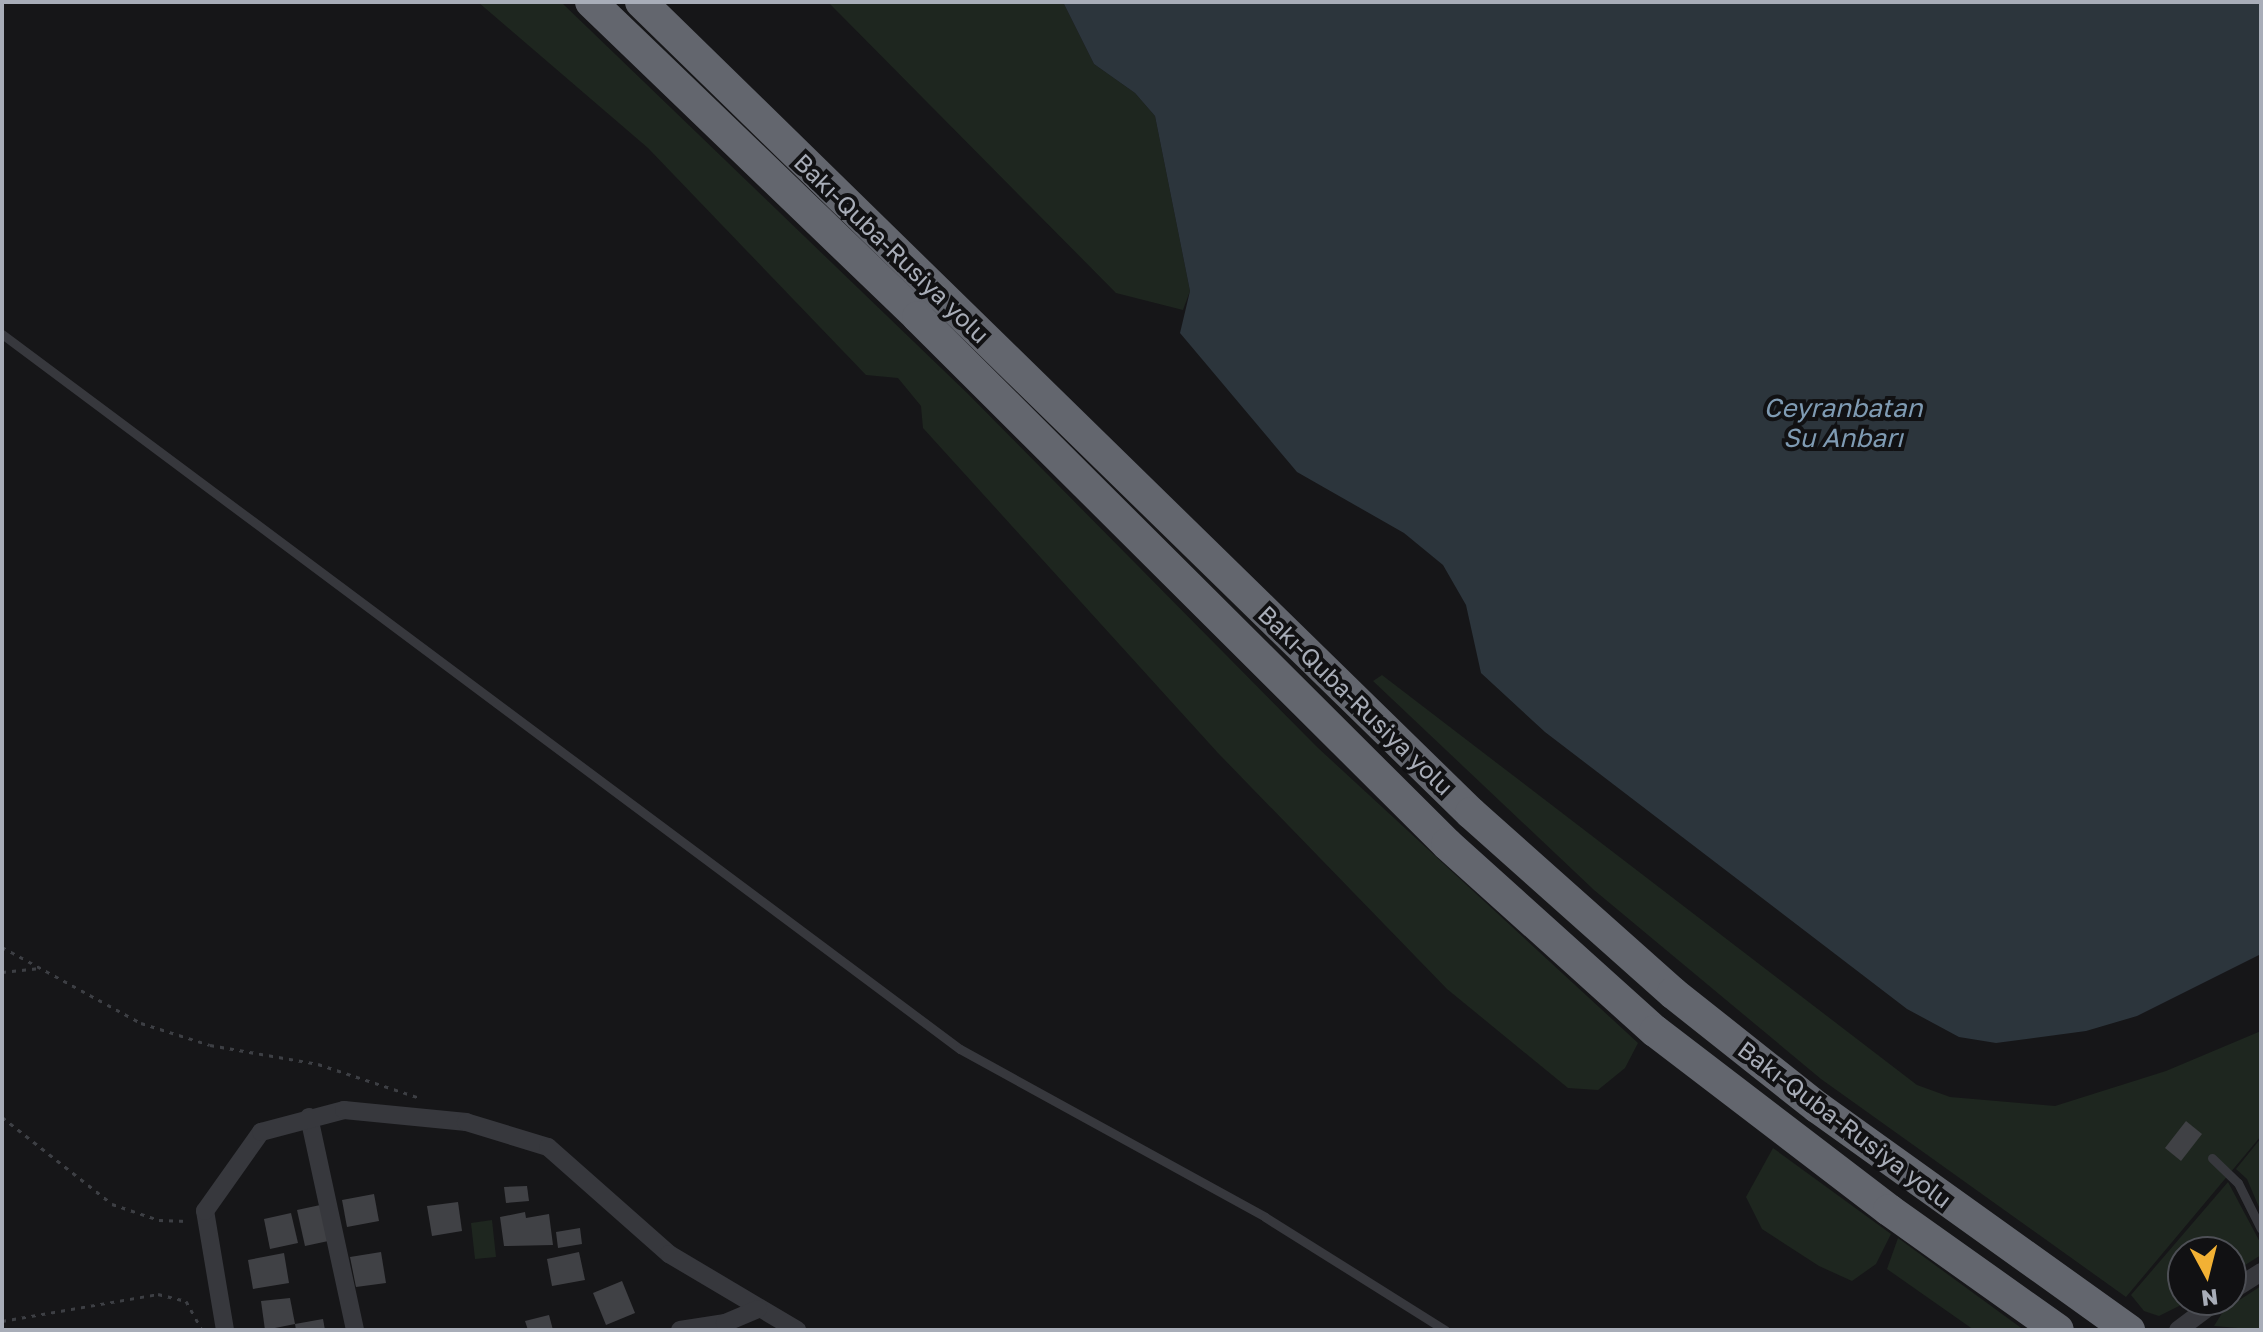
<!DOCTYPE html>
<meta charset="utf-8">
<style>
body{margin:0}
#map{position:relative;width:2263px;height:1332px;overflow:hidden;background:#161618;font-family:"Golos Text",sans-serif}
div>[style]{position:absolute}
.green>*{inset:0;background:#1e261f}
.water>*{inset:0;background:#2c353c}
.building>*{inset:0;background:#404145}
.path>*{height:3px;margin-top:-1.5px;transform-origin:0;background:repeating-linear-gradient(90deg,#3d3f44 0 4px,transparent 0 10px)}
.lane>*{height:9px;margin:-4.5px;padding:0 4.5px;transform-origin:4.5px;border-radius:4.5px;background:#37383d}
.street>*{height:18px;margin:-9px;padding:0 9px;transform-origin:9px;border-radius:9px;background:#37383d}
.highway>*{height:32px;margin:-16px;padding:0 16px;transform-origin:16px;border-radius:16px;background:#63666e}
span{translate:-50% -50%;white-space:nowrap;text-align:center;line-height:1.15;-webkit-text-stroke:8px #111113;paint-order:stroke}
.street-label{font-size:24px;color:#a8adb8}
.water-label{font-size:26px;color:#7f9bb3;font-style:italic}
.frame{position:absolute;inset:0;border:4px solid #a8adb8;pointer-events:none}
.north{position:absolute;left:2167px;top:1236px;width:80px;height:80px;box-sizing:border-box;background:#111113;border:2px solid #4d4f55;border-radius:50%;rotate:173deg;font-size:22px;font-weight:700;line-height:32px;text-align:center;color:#a8adb8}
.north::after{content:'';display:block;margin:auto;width:28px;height:36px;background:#f2b134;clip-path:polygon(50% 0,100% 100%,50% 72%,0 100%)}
</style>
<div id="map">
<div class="green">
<i style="clip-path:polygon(478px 2px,561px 2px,967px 393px,1317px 747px,1638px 1043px,1625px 1068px,1598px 1090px,1568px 1088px,1447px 989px,1218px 753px,923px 428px,921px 406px,898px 378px,866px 375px,648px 148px)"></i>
<i style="clip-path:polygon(828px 2px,1063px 2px,1094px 64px,1135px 93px,1155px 116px,1190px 291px,1183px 310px,1116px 293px)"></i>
<i style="clip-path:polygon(1382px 675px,1917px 1085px,1950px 1097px,2055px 1106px,2166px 1071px,2261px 1031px,2261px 1136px,2126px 1297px,1821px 1079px,1594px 890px,1373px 681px)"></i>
<i style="clip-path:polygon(2261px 1138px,2261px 1212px,2247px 1179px,2236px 1169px)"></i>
<i style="clip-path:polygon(1773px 1148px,1891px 1234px,1876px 1264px,1852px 1281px,1819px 1266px,1762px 1229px,1746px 1197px)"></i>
<i style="clip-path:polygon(2228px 1182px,2261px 1244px,2261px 1255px,2231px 1274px,2231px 1252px,2183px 1252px,2183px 1300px,2191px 1300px,2159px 1316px,2144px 1311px,2131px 1295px)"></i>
<i style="clip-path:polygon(492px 1220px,496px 1257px,475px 1259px,471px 1223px)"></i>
<i style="clip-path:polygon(1898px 1238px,2024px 1330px,1974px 1330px,1887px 1269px)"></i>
<i style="clip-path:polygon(2261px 1286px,2261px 1330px,2214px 1326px,2224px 1310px)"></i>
</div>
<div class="water">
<i style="clip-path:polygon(1063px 2px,2261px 2px,2261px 954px,2137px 1016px,2086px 1031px,1996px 1043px,1959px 1037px,1907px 1009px,1545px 732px,1481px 673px,1466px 605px,1443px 565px,1404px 533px,1297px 472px,1180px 333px,1190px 291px,1155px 116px,1135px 93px,1094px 64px)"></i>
</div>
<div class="building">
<i style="clip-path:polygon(2186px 1121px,2202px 1134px,2181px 1161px,2165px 1148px)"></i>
<i style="clip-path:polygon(527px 1186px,529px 1201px,506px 1203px,504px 1187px)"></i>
<i style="clip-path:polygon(374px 1194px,379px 1221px,347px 1227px,342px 1200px)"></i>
<i style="clip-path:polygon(458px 1202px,462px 1231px,432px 1236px,427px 1206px)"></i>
<i style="clip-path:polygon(325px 1204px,333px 1240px,305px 1246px,297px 1210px)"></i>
<i style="clip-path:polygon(525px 1212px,526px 1218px,549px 1214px,553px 1245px,504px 1246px,500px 1217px)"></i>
<i style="clip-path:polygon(291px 1213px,298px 1243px,270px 1249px,264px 1219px)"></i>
<i style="clip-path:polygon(580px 1228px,582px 1244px,558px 1248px,556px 1232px)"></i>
<i style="clip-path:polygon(381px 1252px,386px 1283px,356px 1287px,350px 1257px)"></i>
<i style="clip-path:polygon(579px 1252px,585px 1280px,552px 1286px,547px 1259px)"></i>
<i style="clip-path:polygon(284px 1253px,289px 1283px,253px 1289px,248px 1260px)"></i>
<i style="clip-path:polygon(622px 1281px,635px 1313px,606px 1325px,593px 1293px)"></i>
<i style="clip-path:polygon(290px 1298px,295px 1324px,265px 1330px,261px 1301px)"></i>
<i style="clip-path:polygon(549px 1315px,553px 1330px,528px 1330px,525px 1321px)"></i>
<i style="clip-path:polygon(323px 1319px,325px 1330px,296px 1330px,295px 1324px)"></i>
</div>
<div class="path">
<i style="left:2px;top:947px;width:158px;rotate:28.7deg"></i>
<i style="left:141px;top:1023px;width:72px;rotate:17.7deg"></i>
<i style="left:210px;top:1045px;width:110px;rotate:10deg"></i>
<i style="left:318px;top:1064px;width:108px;rotate:18.4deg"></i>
<i style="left:2px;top:972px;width:36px;rotate:-6deg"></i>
<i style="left:2px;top:1117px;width:140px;rotate:38.3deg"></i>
<i style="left:112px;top:1204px;width:50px;rotate:18.8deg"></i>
<i style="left:159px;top:1220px;width:29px;rotate:2deg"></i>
<i style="left:2px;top:1321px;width:158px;rotate:-9.8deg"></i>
<i style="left:158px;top:1294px;width:29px;rotate:14deg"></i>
<i style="left:186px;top:1301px;width:33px;rotate:61deg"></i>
</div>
<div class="lane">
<i style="left:2px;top:334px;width:1195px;rotate:36.74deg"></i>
<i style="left:960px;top:1049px;width:348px;rotate:28.8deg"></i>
<i style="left:1265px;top:1217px;width:213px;rotate:32.1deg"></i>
<i style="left:2212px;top:1158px;width:36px;rotate:44deg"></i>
<i style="left:2238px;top:1183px;width:51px;rotate:63.4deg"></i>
</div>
<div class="street">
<i style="left:309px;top:1117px;width:218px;rotate:77.8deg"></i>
<i style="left:2231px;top:1291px;width:36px;rotate:-32deg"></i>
<i style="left:225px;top:1330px;width:121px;rotate:-99.5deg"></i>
<i style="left:205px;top:1211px;width:97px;rotate:-54.7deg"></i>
<i style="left:261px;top:1132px;width:86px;rotate:-14.8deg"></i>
<i style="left:344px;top:1110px;width:123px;rotate:5.6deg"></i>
<i style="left:466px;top:1122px;width:86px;rotate:17deg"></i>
<i style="left:548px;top:1147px;width:162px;rotate:41.5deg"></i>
<i style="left:669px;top:1254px;width:149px;rotate:30.7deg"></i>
<i style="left:680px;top:1330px;width:46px;rotate:-8.8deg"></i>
<i style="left:725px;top:1323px;width:36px;rotate:-23deg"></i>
<i style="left:2178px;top:1330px;width:50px;rotate:-36.9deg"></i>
</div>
<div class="highway">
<i style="left:591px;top:2px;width:454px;rotate:43.9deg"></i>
<i style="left:918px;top:317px;width:747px;rotate:44.89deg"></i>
<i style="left:1447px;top:844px;width:280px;rotate:42deg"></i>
<i style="left:1655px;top:1031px;width:295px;rotate:37.4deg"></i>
<i style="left:1889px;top:1210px;width:207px;rotate:35.4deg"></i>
<i style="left:641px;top:2px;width:1160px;rotate:44.34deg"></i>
<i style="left:1471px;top:813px;width:271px;rotate:41.7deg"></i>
<i style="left:1673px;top:993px;width:184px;rotate:38.4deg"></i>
<i style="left:1817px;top:1107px;width:384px;rotate:35.6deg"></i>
</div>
<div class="street-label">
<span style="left:892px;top:248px;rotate:44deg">Bakı-Quba-Rusiya yolu</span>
<span style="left:1356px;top:700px;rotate:44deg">Bakı-Quba-Rusiya yolu</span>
<span style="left:1845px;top:1124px;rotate:37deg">Bakı-Quba-Rusiya yolu</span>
</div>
<div class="water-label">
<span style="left:1843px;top:423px">Ceyranbatan<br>Su Anbarı</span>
</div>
<div class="frame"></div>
<div class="north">N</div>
</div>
